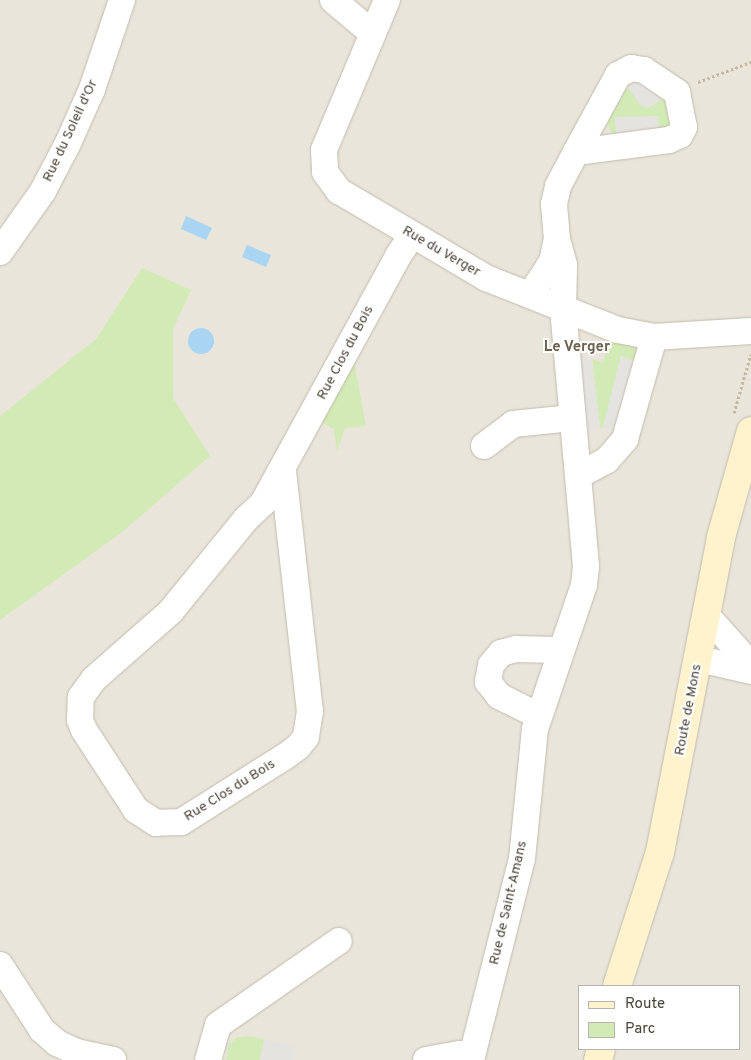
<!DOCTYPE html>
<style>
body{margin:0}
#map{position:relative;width:751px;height:1060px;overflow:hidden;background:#f6f3ec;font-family:Overpass,sans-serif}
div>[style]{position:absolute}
.residential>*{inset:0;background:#eae5da}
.green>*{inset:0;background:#d2eab5}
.parking>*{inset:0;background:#e5e3e0}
.water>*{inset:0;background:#a9d4f2}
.round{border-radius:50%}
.path>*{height:3px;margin-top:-1.5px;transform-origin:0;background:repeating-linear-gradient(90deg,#c4b79f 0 2.5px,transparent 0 5px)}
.roads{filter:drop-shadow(0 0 1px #c2bbae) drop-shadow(0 0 1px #c2bbae)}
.minor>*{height:26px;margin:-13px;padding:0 13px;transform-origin:13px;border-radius:13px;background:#fff}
.secondary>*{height:28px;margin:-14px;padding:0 14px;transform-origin:14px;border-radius:14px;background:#fff3cd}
span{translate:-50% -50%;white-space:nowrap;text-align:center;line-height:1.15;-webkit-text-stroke:4px #fff;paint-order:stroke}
.street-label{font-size:14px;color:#4b4439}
.neighbourhood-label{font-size:15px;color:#6e6250;font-weight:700}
.legend{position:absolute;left:578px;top:985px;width:162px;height:65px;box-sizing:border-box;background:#fff;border:1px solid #b7b4b0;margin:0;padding:6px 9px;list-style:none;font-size:15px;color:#4b4439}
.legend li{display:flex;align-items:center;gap:10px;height:25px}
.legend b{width:25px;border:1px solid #b7b4b0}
</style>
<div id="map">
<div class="residential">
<i style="clip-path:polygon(evenodd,0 0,751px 0,751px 1060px,0 1060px,0 0,580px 986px,740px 986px,740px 1049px,580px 1049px,580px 986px)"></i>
</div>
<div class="green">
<i style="clip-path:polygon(626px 85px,665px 98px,671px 127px,662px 132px,615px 117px,616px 133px,611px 133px,606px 116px)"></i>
<i style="clip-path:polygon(142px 268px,191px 290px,173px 329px,173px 398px,210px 456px,121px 533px,0 620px,0 416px,96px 339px)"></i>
<i style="clip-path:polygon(610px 338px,640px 347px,636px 362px,621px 356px,603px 428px,600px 428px,592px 359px,603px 362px)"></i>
<i style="clip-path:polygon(353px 356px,366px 426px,345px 428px,337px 452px,334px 429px,319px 421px)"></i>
<i style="clip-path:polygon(248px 1036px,264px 1039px,260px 1060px,226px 1060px,229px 1044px,238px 1037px)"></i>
</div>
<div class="parking">
<i style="clip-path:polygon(633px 80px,641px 81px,665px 98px,648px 108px,641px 106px,626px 85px)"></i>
<i style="clip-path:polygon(658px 116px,659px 132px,616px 133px,615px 117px)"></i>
<i style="clip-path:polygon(621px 356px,636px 362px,619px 433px,603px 428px)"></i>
<i style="clip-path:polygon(577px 358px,592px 359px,600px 428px,583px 431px)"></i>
<i style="clip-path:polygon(264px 1039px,296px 1045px,294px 1060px,260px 1060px)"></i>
</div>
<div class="water">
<i style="clip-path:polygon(186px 216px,212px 228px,206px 240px,181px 229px)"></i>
<i style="clip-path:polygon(247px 245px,271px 255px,266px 267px,242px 257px)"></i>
<i class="round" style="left:188px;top:328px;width:26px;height:26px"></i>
</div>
<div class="path">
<i style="left:698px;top:82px;width:57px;rotate:-20.7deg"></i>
<i style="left:734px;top:413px;width:61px;rotate:-73.9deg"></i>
</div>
<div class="roads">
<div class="minor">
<i style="left:333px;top:0;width:50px;rotate:40.1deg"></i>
<i style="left:387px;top:0;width:163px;rotate:112.8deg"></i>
<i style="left:324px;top:150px;width:22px;rotate:87deg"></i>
<i style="left:325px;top:172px;width:24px;rotate:54deg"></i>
<i style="left:339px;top:191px;width:171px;rotate:30.6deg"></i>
<i style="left:486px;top:278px;width:142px;rotate:21.5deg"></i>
<i style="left:618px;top:330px;width:37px;rotate:11deg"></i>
<i style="left:654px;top:337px;width:97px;rotate:-3.5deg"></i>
<i style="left:0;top:252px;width:75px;rotate:-54.8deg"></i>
<i style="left:43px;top:191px;width:54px;rotate:-62.5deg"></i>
<i style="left:68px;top:143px;width:59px;rotate:-66deg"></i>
<i style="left:92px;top:89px;width:94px;rotate:-71.4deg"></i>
<i style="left:531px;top:294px;width:38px;rotate:-57deg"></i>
<i style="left:552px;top:262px;width:24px;rotate:-78deg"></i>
<i style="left:484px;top:446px;width:36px;rotate:-37deg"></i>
<i style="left:513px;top:424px;width:59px;rotate:-5.8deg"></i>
<i style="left:283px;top:471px;width:242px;rotate:83.6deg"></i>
<i style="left:310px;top:711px;width:26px;rotate:99deg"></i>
<i style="left:306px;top:737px;width:13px;rotate:129deg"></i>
<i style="left:298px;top:747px;width:17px;rotate:144deg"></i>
<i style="left:284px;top:757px;width:122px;rotate:147.7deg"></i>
<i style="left:181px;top:822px;width:25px;rotate:178deg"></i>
<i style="left:156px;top:823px;width:24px;rotate:-147deg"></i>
<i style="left:136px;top:810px;width:95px;rotate:-123deg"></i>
<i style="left:84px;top:730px;width:11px;rotate:-112deg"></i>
<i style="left:80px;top:720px;width:23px;rotate:-88deg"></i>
<i style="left:81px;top:697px;width:22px;rotate:-54deg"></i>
<i style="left:94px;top:679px;width:103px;rotate:-41.4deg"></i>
<i style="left:171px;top:611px;width:119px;rotate:-50.8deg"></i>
<i style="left:246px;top:519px;width:23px;rotate:-43deg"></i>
<i style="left:263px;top:503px;width:281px;rotate:-61.3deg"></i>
<i style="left:398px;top:256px;width:23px;rotate:-56deg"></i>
<i style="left:579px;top:475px;width:32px;rotate:-28deg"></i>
<i style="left:607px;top:460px;width:28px;rotate:-49deg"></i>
<i style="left:625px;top:439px;width:106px;rotate:-74.1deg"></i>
<i style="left:706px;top:615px;width:67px;rotate:48deg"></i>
<i style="left:699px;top:659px;width:53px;rotate:13deg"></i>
<i style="left:539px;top:716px;width:45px;rotate:-153.4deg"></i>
<i style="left:499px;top:696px;width:18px;rotate:-128deg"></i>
<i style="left:488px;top:682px;width:17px;rotate:-80deg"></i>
<i style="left:491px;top:665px;width:16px;rotate:-50deg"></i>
<i style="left:501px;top:653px;width:16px;rotate:-15deg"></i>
<i style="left:516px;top:649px;width:43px;rotate:1.3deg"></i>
<i style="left:0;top:965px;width:77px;rotate:57.1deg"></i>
<i style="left:42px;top:1030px;width:20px;rotate:41deg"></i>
<i style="left:57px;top:1043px;width:21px;rotate:25deg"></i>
<i style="left:76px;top:1052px;width:38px;rotate:12deg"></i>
<i style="left:208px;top:1060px;width:36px;rotate:-74deg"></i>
<i style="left:218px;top:1025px;width:147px;rotate:-34.8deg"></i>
<i style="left:426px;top:1060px;width:35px;rotate:-10deg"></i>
<i style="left:460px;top:1054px;width:12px;rotate:20deg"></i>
<i style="left:471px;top:1060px;width:207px;rotate:-75.8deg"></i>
<i style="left:522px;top:859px;width:131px;rotate:-84.3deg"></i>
<i style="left:535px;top:729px;width:152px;rotate:-71.2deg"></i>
<i style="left:584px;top:585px;width:19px;rotate:-84deg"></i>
<i style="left:586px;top:566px;width:257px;rotate:-95.1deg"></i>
<i style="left:563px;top:310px;width:45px;rotate:-88.7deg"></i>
<i style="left:564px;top:265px;width:27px;rotate:-105deg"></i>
<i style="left:557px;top:239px;width:35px;rotate:-95deg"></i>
<i style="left:554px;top:204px;width:18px;rotate:-77deg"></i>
<i style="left:558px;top:186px;width:38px;rotate:-62deg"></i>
<i style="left:576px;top:152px;width:88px;rotate:-61.4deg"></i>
<i style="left:618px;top:75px;width:15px;rotate:-28deg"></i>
<i style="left:631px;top:68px;width:13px;rotate:9deg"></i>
<i style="left:644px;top:70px;width:40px;rotate:34deg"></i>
<i style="left:677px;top:92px;width:36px;rotate:79deg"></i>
<i style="left:684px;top:127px;width:9px;rotate:117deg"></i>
<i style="left:680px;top:135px;width:12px;rotate:156deg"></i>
<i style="left:669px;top:140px;width:94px;rotate:172.6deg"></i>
</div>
<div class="secondary">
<i style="left:617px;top:986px;width:141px;rotate:-72.2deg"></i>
<i style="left:660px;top:852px;width:321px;rotate:-79deg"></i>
<i style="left:721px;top:537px;width:110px;rotate:-74.2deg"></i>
<i style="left:598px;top:1060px;width:11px;rotate:-75deg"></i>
</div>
</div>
<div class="street-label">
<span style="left:71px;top:131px;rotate:-65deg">Rue du Soleil d'Or</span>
<span style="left:441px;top:252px;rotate:30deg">Rue du Verger</span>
<span style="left:346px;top:353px;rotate:-62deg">Rue Clos du Bois</span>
<span style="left:689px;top:710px;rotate:-79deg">Route de Mons</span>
<span style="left:230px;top:791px;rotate:-32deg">Rue Clos du Bois</span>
<span style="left:509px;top:903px;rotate:-77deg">Rue de Saint-Amans</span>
</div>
<div class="neighbourhood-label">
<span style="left:577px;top:348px">Le Verger</span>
</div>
<ul class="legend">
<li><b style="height:6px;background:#fff3cd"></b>Route</li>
<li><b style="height:14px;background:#d2eab5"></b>Parc</li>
</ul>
</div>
